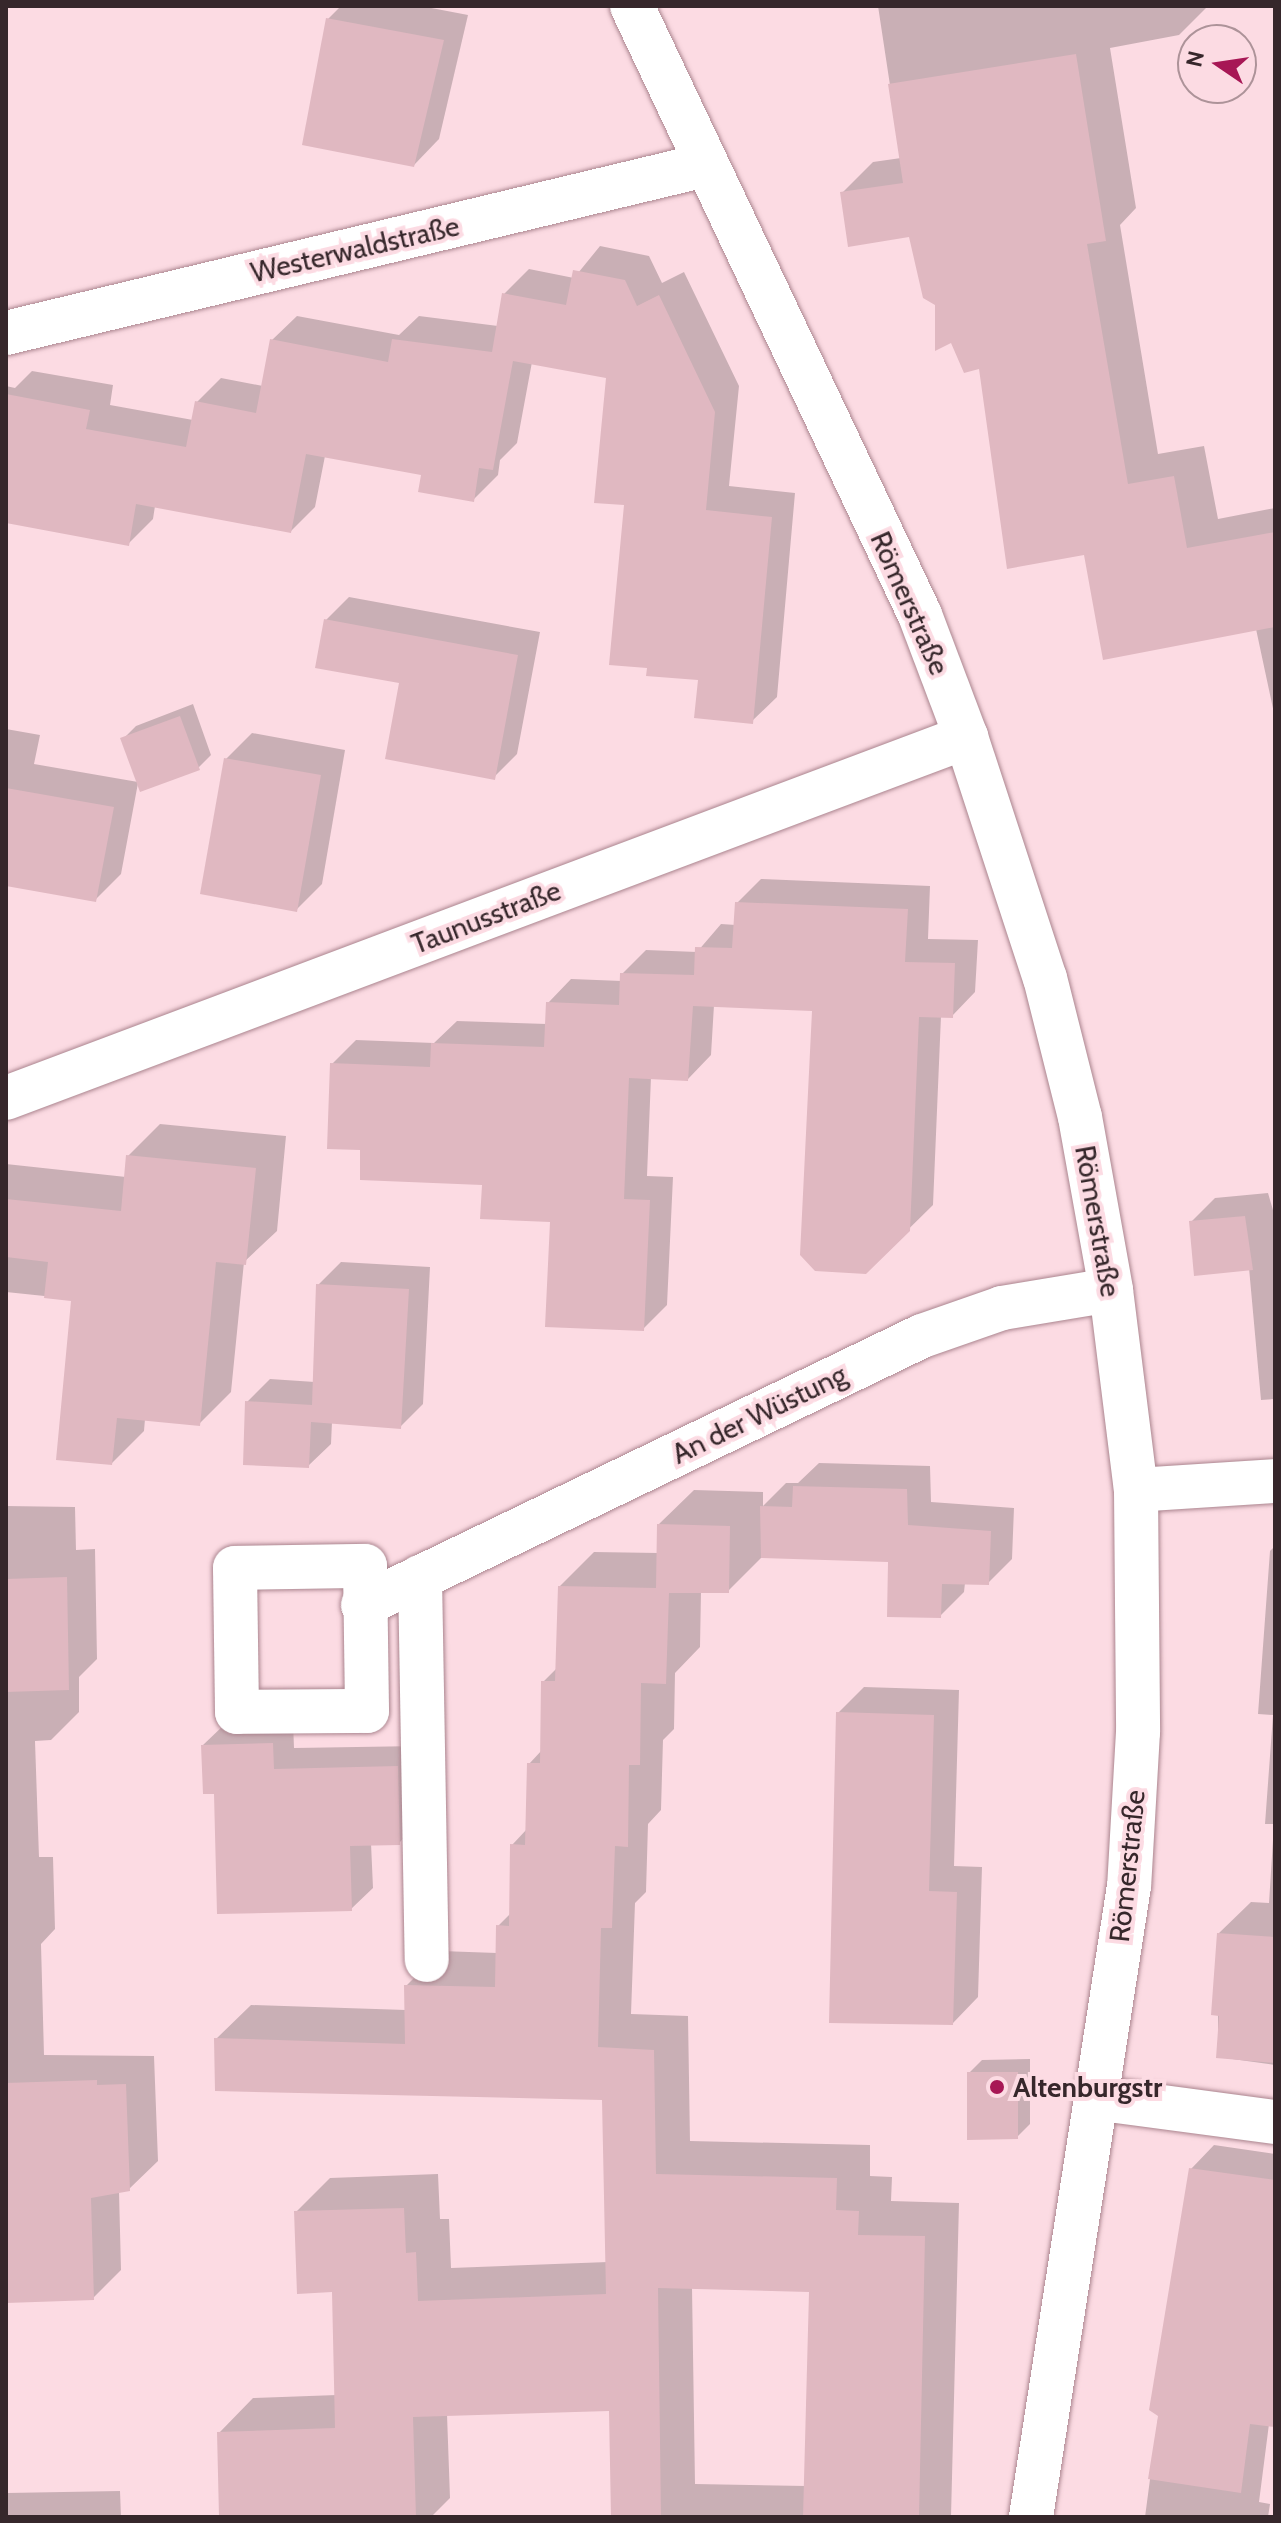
<!DOCTYPE html>
<meta charset="utf-8">
<style>
body{margin:0}
#map{position:relative;width:1281px;height:2523px;overflow:hidden;background:#fcdbe3;font-family:Cabin,sans-serif}
div>[style]{position:absolute}
.shadow>*{inset:0;background:#0003}
.building>*{inset:0;background:#e0b8c1}
.roads{filter:drop-shadow(0 0 2px #ab858f) drop-shadow(0 0 2px #ab858f)}
.minor>*{height:44px;margin:-22px;padding:0 22px;transform-origin:22px;border-radius:22px;background:#fff}
.dots>*{width:22px;height:22px;translate:-50% -50%;box-sizing:border-box;border:4px solid #fcdbe3;border-radius:50%}
span{translate:-50% -50%;white-space:nowrap;text-align:center;line-height:1.15;-webkit-text-stroke:8px #fcdbe3;paint-order:stroke}
.street-label{font-size:28px;color:#36272b}
.poi-label{font-size:28px;color:#36272b;font-weight:700}
.left{translate:0 -50%;text-align:left}
.frame{position:absolute;inset:0;border:8px solid #36272b;pointer-events:none}
.north{position:absolute;left:1177px;top:24px;width:80px;height:80px;box-sizing:border-box;background:#fcdbe3;border:2px solid #ad9399;border-radius:50%;rotate:283deg;font-size:22px;font-weight:700;line-height:32px;text-align:center;color:#36272b}
.north::after{content:'';display:block;margin:auto;width:28px;height:36px;background:#a71755;clip-path:polygon(50% 0,100% 100%,50% 72%,0 100%)}
</style>
<div id="map">
<div class="shadow">
<i style="clip-path:polygon(341px 6px,421px 6px,468px 15px,439px 139px,414px 165px,328px 19px)"></i>
<i style="clip-path:polygon(878px 6px,1208px 6px,1179px 35px,1110px 48px,1136px 208px,1120px 225px,1158px 454px,1204px 446px,1218px 519px,1275px 508px,1275px 718px,1256px 629px,1085px 553px,980px 367px,937px 303px,911px 235px,842px 193px,873px 162px,901px 158px)"></i>
<i style="clip-path:polygon(600px 246px,649px 256px,662px 283px,684px 272px,739px 386px,729px 486px,795px 493px,777px 697px,752px 721px,700px 678px,626px 504px,608px 376px,532px 362px,517px 443px,500px 460px,498px 475px,473px 500px,424px 473px,325px 456px,315px 507px,291px 531px,155px 506px,153px 519px,128px 544px,6px 522px,6px 386px,15px 388px,32px 371px,113px 385px,110px 405px,193px 420px,197px 402px,221px 378px,263px 386px,272px 340px,297px 316px,399px 335px,419px 316px,498px 326px,504px 294px,529px 269px,574px 278px)"></i>
<i style="clip-path:polygon(349px 597px,540px 632px,517px 754px,494px 777px,401px 681px,326px 620px)"></i>
<i style="clip-path:polygon(193px 704px,211px 755px,198px 768px,138px 783px,121px 874px,95px 900px,6px 884px,6px 729px,40px 735px,34px 764px,138px 782px,123px 739px,136px 726px)"></i>
<i style="clip-path:polygon(252px 733px,345px 750px,322px 884px,296px 910px,226px 759px)"></i>
<i style="clip-path:polygon(761px 879px,930px 886px,928px 939px,978px 940px,975px 992px,952px 1016px,941px 1016px,933px 1205px,865px 1272px,814px 1009px,714px 1005px,711px 1055px,688px 1079px,651px 1077px,647px 1176px,673px 1177px,667px 1305px,643px 1329px,552px 1220px,484px 1183px,362px 1148px,332px 1064px,356px 1040px,434px 1043px,457px 1021px,547px 1024px,548px 1003px,571px 979px,622px 981px,622px 974px,646px 950px,697px 952px,721px 924px,736px 925px,737px 903px)"></i>
<i style="clip-path:polygon(160px 1124px,286px 1136px,277px 1231px,244px 1262px,231px 1392px,199px 1424px,145px 1419px,144px 1431px,112px 1463px,73px 1299px,6px 1292px,6px 1164px,126px 1177px,128px 1156px)"></i>
<i style="clip-path:polygon(1268px 1193px,1275px 1217px,1275px 1399px,1261px 1400px,1249px 1268px,1191px 1222px,1215px 1198px)"></i>
<i style="clip-path:polygon(341px 1262px,430px 1267px,423px 1404px,400px 1427px,332px 1422px,331px 1444px,308px 1466px,247px 1402px,270px 1379px,315px 1382px,318px 1285px)"></i>
<i style="clip-path:polygon(evenodd,819px 1463px,930px 1466px,931px 1502px,1014px 1508px,1012px 1559px,988px 1583px,965px 1583px,964px 1592px,940px 1616px,890px 1560px,763px 1556px,728px 1591px,701px 1591px,700px 1647px,675px 1673px,674px 1729px,663px 1740px,661px 1810px,648px 1824px,646px 1892px,635px 1903px,631px 2014px,688px 2016px,690px 2141px,870px 2145px,870px 2176px,892px 2177px,891px 2201px,959px 2203px,951px 2517px,613px 2517px,611px 2409px,447px 2414px,450px 2498px,431px 2517px,221px 2517px,219px 2433px,253px 2398px,337px 2395px,334px 2290px,296px 2212px,330px 2178px,438px 2174px,440px 2219px,449px 2219px,451px 2268px,608px 2262px,604px 2098px,216px 2039px,251px 2005px,406px 2010px,406px 1986px,441px 1951px,497px 1953px,498px 1926px,511px 1913px,512px 1845px,527px 1829px,529px 1764px,542px 1750px,543px 1682px,558px 1667px,560px 1586px,594px 1552px,659px 1553px,659px 1524px,694px 1490px,763px 1492px,763px 1506px,786px 1483px,798px 1483px,819px 1463px,692px 2287px,811px 2290px,806px 2486px,695px 2484px,692px 2287px)"></i>
<i style="clip-path:polygon(6px 1506px,75px 1507px,76px 1550px,95px 1549px,97px 1659px,79px 1677px,79px 1712px,51px 1740px,35px 1741px,39px 1857px,53px 1857px,55px 1929px,41px 1944px,44px 2055px,154px 2056px,158px 2161px,129px 2189px,119px 2191px,121px 2270px,93px 2298px,6px 2301px)"></i>
<i style="clip-path:polygon(1275px 1546px,1275px 2065px,1218px 2057px,1218px 1934px,1251px 1902px,1269px 1903px,1274px 1824px,1265px 1824px,1273px 1715px,1258px 1714px,1270px 1551px)"></i>
<i style="clip-path:polygon(864px 1687px,959px 1690px,954px 1866px,982px 1867px,978px 1997px,953px 2023px,838px 1713px)"></i>
<i style="clip-path:polygon(293px 1722px,294px 1748px,419px 1746px,420px 1821px,399px 1843px,371px 1843px,373px 1888px,351px 1909px,216px 1792px,203px 1745px,225px 1724px)"></i>
<i style="clip-path:polygon(1030px 2059px,1030px 2124px,1017px 2137px,969px 2073px,982px 2060px)"></i>
<i style="clip-path:polygon(1214px 2145px,1275px 2154px,1275px 2420px,1269px 2424px,1259px 2502px,1270px 2504px,1268px 2517px,1145px 2517px,1191px 2169px)"></i>
<i style="clip-path:polygon(120px 2491px,121px 2517px,6px 2517px,6px 2493px)"></i>
</div>
<div class="building">
<i style="clip-path:polygon(326px 18px,444px 40px,414px 167px,302px 145px)"></i>
<i style="clip-path:polygon(1076px 54px,1106px 241px,1087px 244px,1128px 484px,1174px 476px,1187px 548px,1275px 532px,1275px 627px,1103px 660px,1084px 555px,1007px 569px,979px 369px,964px 373px,951px 343px,935px 351px,935px 305px,923px 298px,909px 237px,848px 247px,840px 192px,903px 183px,888px 84px)"></i>
<i style="clip-path:polygon(573px 270px,625px 280px,637px 306px,659px 295px,715px 412px,706px 510px,772px 517px,753px 724px,694px 718px,698px 680px,646px 676px,647px 668px,609px 665px,624px 505px,594px 503px,606px 378px,513px 361px,493px 470px,479px 468px,474px 502px,418px 492px,421px 475px,306px 454px,291px 533px,136px 504px,129px 546px,6px 523px,6px 394px,90px 410px,86px 429px,186px 447px,195px 401px,256px 413px,270px 339px,388px 362px,392px 339px,492px 352px,502px 293px,566px 305px)"></i>
<i style="clip-path:polygon(324px 619px,518px 655px,495px 780px,385px 759px,399px 683px,315px 668px)"></i>
<i style="clip-path:polygon(180px 716px,200px 770px,140px 792px,120px 738px)"></i>
<i style="clip-path:polygon(224px 758px,321px 775px,297px 912px,200px 894px)"></i>
<i style="clip-path:polygon(6px 788px,114px 807px,96px 902px,6px 886px)"></i>
<i style="clip-path:polygon(735px 902px,908px 909px,905px 962px,955px 963px,953px 1018px,919px 1017px,910px 1231px,866px 1274px,815px 1271px,800px 1255px,812px 1011px,693px 1006px,688px 1081px,629px 1078px,624px 1199px,650px 1200px,644px 1331px,545px 1327px,550px 1222px,480px 1219px,482px 1185px,360px 1180px,360px 1150px,327px 1149px,330px 1063px,430px 1067px,431px 1043px,544px 1047px,546px 1002px,619px 1005px,620px 973px,694px 975px,695px 947px,732px 948px)"></i>
<i style="clip-path:polygon(126px 1155px,256px 1168px,246px 1265px,216px 1262px,200px 1426px,117px 1418px,112px 1465px,56px 1460px,71px 1301px,44px 1298px,48px 1262px,6px 1257px,6px 1199px,121px 1211px)"></i>
<i style="clip-path:polygon(1245px 1216px,1253px 1270px,1194px 1276px,1189px 1221px)"></i>
<i style="clip-path:polygon(316px 1284px,409px 1289px,401px 1429px,311px 1422px,309px 1468px,243px 1465px,245px 1401px,312px 1405px)"></i>
<i style="clip-path:polygon(793px 1486px,907px 1489px,908px 1525px,991px 1531px,989px 1585px,942px 1584px,941px 1618px,887px 1617px,888px 1562px,761px 1558px,760px 1506px,792px 1507px)"></i>
<i style="clip-path:polygon(657px 1524px,730px 1526px,729px 1593px,669px 1593px,666px 1684px,641px 1683px,640px 1765px,629px 1765px,628px 1847px,615px 1846px,612px 1928px,601px 1928px,598px 2047px,654px 2050px,656px 2174px,837px 2178px,836px 2210px,859px 2211px,858px 2235px,925px 2236px,919px 2517px,803px 2517px,809px 2292px,658px 2288px,661px 2517px,611px 2517px,609px 2411px,413px 2417px,416px 2517px,219px 2517px,217px 2432px,335px 2428px,332px 2292px,297px 2294px,294px 2211px,404px 2208px,406px 2253px,416px 2252px,418px 2301px,606px 2294px,602px 2100px,215px 2091px,214px 2038px,405px 2044px,404px 1985px,495px 1987px,496px 1925px,509px 1926px,510px 1844px,525px 1845px,527px 1763px,540px 1763px,541px 1681px,555px 1681px,558px 1586px,656px 1588px)"></i>
<i style="clip-path:polygon(67px 1577px,69px 1690px,6px 1692px,6px 1579px)"></i>
<i style="clip-path:polygon(836px 1712px,934px 1715px,929px 1891px,957px 1892px,953px 2025px,829px 2023px)"></i>
<i style="clip-path:polygon(273px 1743px,274px 1769px,398px 1766px,400px 1845px,350px 1846px,352px 1911px,217px 1914px,214px 1794px,203px 1794px,201px 1745px)"></i>
<i style="clip-path:polygon(1217px 1933px,1275px 1937px,1275px 2063px,1216px 2058px,1219px 2016px,1211px 2015px)"></i>
<i style="clip-path:polygon(967px 2072px,1018px 2072px,1018px 2139px,967px 2140px)"></i>
<i style="clip-path:polygon(97px 2080px,97px 2085px,126px 2084px,130px 2191px,91px 2198px,94px 2300px,6px 2303px,6px 2083px)"></i>
<i style="clip-path:polygon(1189px 2168px,1275px 2180px,1275px 2427px,1250px 2424px,1241px 2493px,1148px 2479px,1158px 2416px,1149px 2410px)"></i>
</div>
<div class="roads">
<div class="minor">
<i style="left:632px;top:6px;width:674px;rotate:64.69deg"></i>
<i style="left:920px;top:615px;width:130px;rotate:69.3deg"></i>
<i style="left:966px;top:737px;width:254px;rotate:71.9deg"></i>
<i style="left:1045px;top:978px;width:143px;rotate:75.9deg"></i>
<i style="left:1080px;top:1117px;width:176px;rotate:79.8deg"></i>
<i style="left:1111px;top:1290px;width:202px;rotate:82.9deg"></i>
<i style="left:1136px;top:1490px;width:242px;rotate:89.5deg"></i>
<i style="left:1138px;top:1732px;width:154px;rotate:93.3deg"></i>
<i style="left:1129px;top:1886px;width:639px;rotate:98.83deg"></i>
<i style="left:6px;top:333px;width:719px;rotate:-13.51deg"></i>
<i style="left:6px;top:1098px;width:1026px;rotate:-20.61deg"></i>
<i style="left:1136px;top:1490px;width:139px;rotate:-3.7deg"></i>
<i style="left:365px;top:1566px;width:145px;rotate:89.2deg"></i>
<i style="left:367px;top:1711px;width:130px;rotate:179.6deg"></i>
<i style="left:237px;top:1712px;width:144px;rotate:-90.8deg"></i>
<i style="left:235px;top:1568px;width:130px;rotate:-0.9deg"></i>
<i style="left:420px;top:1577px;width:383px;rotate:89deg"></i>
<i style="left:363px;top:1605px;width:620px;rotate:-25.7deg"></i>
<i style="left:922px;top:1336px;width:85px;rotate:-19.3deg"></i>
<i style="left:1002px;top:1308px;width:110px;rotate:-9.4deg"></i>
<i style="left:1095px;top:2098px;width:182px;rotate:7.6deg"></i>
</div>
</div>
<div class="dots">
<i style="left:997px;top:2087px;background:#a71755"></i>
</div>
<div class="street-label">
<span style="left:355px;top:249px;rotate:-13deg">Westerwaldstraße</span>
<span style="left:910px;top:603px;rotate:66deg">Römerstraße</span>
<span style="left:486px;top:917px;rotate:-21deg">Taunusstraße</span>
<span style="left:1098px;top:1221px;rotate:80deg">Römerstraße</span>
<span style="left:759px;top:1414px;rotate:-26deg">An der Wüstung</span>
<span style="left:1127px;top:1866px;rotate:-84deg">Römerstraße</span>
</div>
<div class="poi-label">
<span class="left" style="left:1013px;top:2087px">Altenburgstr</span>
</div>
<div class="frame"></div>
<div class="north">N</div>
</div>
